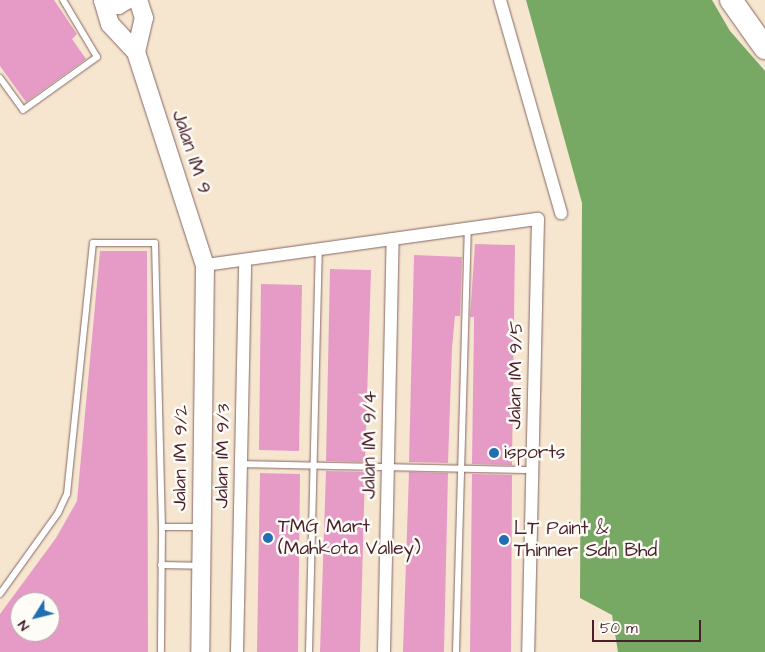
<!DOCTYPE html>
<style>
body{margin:0}
#map{position:relative;width:765px;height:652px;overflow:hidden;background:#f6e6cf;font-family:"Architects Daughter",sans-serif}
div>[style]{position:absolute}
.forest>*{inset:0;background:#78a964}
.building>*{inset:0;background:#e69bc7}
.roads{filter:drop-shadow(0 0 1px #866564) drop-shadow(0 0 1px #866564)}
.lane>*{height:6px;margin:-3px;padding:0 3px;transform-origin:3px;border-radius:3px;background:#fff}
.street>*{height:12px;margin:-6px;padding:0 6px;transform-origin:6px;border-radius:6px;background:#fff}
.secondary>*{height:18px;margin:-9px;padding:0 9px;transform-origin:9px;border-radius:9px;background:#fff}
.highway>*{height:22px;margin:-11px;padding:0 11px;transform-origin:11px;border-radius:11px;background:#fff}
.dots>*{width:14px;height:14px;translate:-50% -50%;box-sizing:border-box;border:2px solid #fdfcf7;border-radius:50%}
span{translate:-50% -50%;white-space:nowrap;text-align:center;line-height:1.15;-webkit-text-stroke:5px #fdfcf7;paint-order:stroke}
.street-label{font-size:19px;color:#4a1f2b}
.poi-label{font-size:19px;color:#4a1f2b}
.left{translate:0 -50%;text-align:left}
.north{position:absolute;left:10px;top:592px;width:50px;height:50px;box-sizing:border-box;background:#fdfcf7;border:1px solid #b5a4a5;border-radius:50%;rotate:234deg;font-size:14px;font-weight:700;line-height:20px;text-align:center;color:#4a1f2b}
.north::after{content:'';display:block;margin:auto;width:18px;height:22px;background:#1f6fb2;clip-path:polygon(50% 0,100% 100%,50% 72%,0 100%)}
.scale{position:absolute;left:592px;top:620px;width:109px;height:22px;box-sizing:border-box;border:2px solid #4a1f2b;border-top:0;padding-left:6px;font-size:15px;line-height:18px;white-space:nowrap;color:#4a1f2b;-webkit-text-stroke:4px #fdfcf7;paint-order:stroke}
</style>
<div id="map">
<div class="forest">
<i style="clip-path:polygon(526px 0,712px 0,730px 31px,765px 71px,765px 652px,618px 652px,612px 615px,580px 598px,582px 203px)"></i>
</div>
<div class="building">
<i style="clip-path:polygon(0 0,54px 0,77px 34px,72px 39px,86px 59px,26px 102px,0 66px)"></i>
<i style="clip-path:polygon(475px 244px,515px 245px,512px 465px,472px 464px,472px 460px,474px 325px,474px 317px,470px 317px)"></i>
<i style="clip-path:polygon(evenodd,100px 251px,147px 251px,148px 652px,0 652px,0 614px,56px 538px,77px 501px,100px 251px,20px 602px,50px 602px,50px 632px,20px 632px,20px 602px)"></i>
<i style="clip-path:polygon(414px 255px,462px 257px,460px 316px,455px 316px,452px 348px,448px 463px,409px 462px)"></i>
<i style="clip-path:polygon(330px 269px,371px 270px,365px 462px,326px 461px)"></i>
<i style="clip-path:polygon(261px 284px,302px 285px,299px 451px,259px 450px)"></i>
<i style="clip-path:polygon(326px 471px,365px 472px,360px 652px,320px 652px)"></i>
<i style="clip-path:polygon(409px 472px,448px 473px,444px 652px,403px 652px)"></i>
<i style="clip-path:polygon(260px 473px,300px 474px,298px 652px,257px 652px)"></i>
<i style="clip-path:polygon(472px 474px,512px 475px,511px 652px,470px 652px)"></i>
</div>
<div class="roads">
<div class="lane">
<i style="left:0;top:78px;width:39px;rotate:54deg"></i>
<i style="left:23px;top:110px;width:91px;rotate:-35.6deg"></i>
<i style="left:97px;top:57px;width:66px;rotate:-120.8deg"></i>
<i style="left:241px;top:464px;width:292px;rotate:1.2deg"></i>
<i style="left:162px;top:527px;width:39px"></i>
<i style="left:161px;top:565px;width:39px;rotate:1deg"></i>
<i style="left:0;top:594px;width:100px;rotate:-54.4deg"></i>
<i style="left:58px;top:513px;width:21px;rotate:-65deg"></i>
<i style="left:67px;top:494px;width:252px;rotate:-84.1deg"></i>
<i style="left:93px;top:243px;width:62px"></i>
<i style="left:155px;top:243px;width:284px;rotate:88.6deg"></i>
<i style="left:162px;top:527px;width:125px;rotate:90.5deg"></i>
<i style="left:309px;top:652px;width:403px;rotate:-88.6deg"></i>
<i style="left:456px;top:652px;width:424px;rotate:-88.4deg"></i>
</div>
<div class="street">
<i style="left:500px;top:0;width:222px;rotate:74deg"></i>
<i style="left:205px;top:265px;width:336px;rotate:-7.9deg"></i>
<i style="left:538px;top:219px;width:433px;rotate:91.3deg"></i>
<i style="left:237px;top:652px;width:391px;rotate:-88.8deg"></i>
<i style="left:384px;top:652px;width:413px;rotate:-88.8deg"></i>
</div>
<div class="secondary">
<i style="left:103px;top:0;width:25px;rotate:74deg"></i>
<i style="left:110px;top:24px;width:38px;rotate:47deg"></i>
<i style="left:136px;top:52px;width:224px;rotate:72.1deg"></i>
<i style="left:205px;top:265px;width:387px;rotate:90.7deg"></i>
<i style="left:103px;top:1px;width:16px;rotate:15deg"></i>
<i style="left:118px;top:5px;width:10px;rotate:-29deg"></i>
<i style="left:136px;top:52px;width:35px;rotate:-77deg"></i>
<i style="left:144px;top:18px;width:19px;rotate:-108deg"></i>
</div>
<div class="highway">
<i style="left:731px;top:0;width:59px;rotate:54.7deg"></i>
</div>
</div>
<div class="dots">
<i style="left:494px;top:453px;background:#1f6fb2"></i>
<i style="left:268px;top:538px;background:#1f6fb2"></i>
<i style="left:504px;top:540px;background:#1f6fb2"></i>
</div>
<div class="street-label">
<span style="left:191px;top:152px;rotate:72deg">Jalan IM 9</span>
<span style="left:516px;top:375px;rotate:-89deg">Jalan IM 9/5</span>
<span style="left:370px;top:445px;rotate:-89deg">Jalan IM 9/4</span>
<span style="left:223px;top:456px;rotate:-89deg">Jalan IM 9/3</span>
<span style="left:181px;top:458px;rotate:-89deg">Jalan IM 9/2</span>
</div>
<div class="poi-label">
<span class="left" style="left:504px;top:453px">isports</span>
<span class="left" style="left:278px;top:538px">TMG Mart<br>(Mahkota Valley)</span>
<span class="left" style="left:514px;top:540px">LT Paint &amp;<br>Thinner Sdn Bhd</span>
</div>
<div class="north">N</div>
<div class="scale">50 m</div>
</div>
